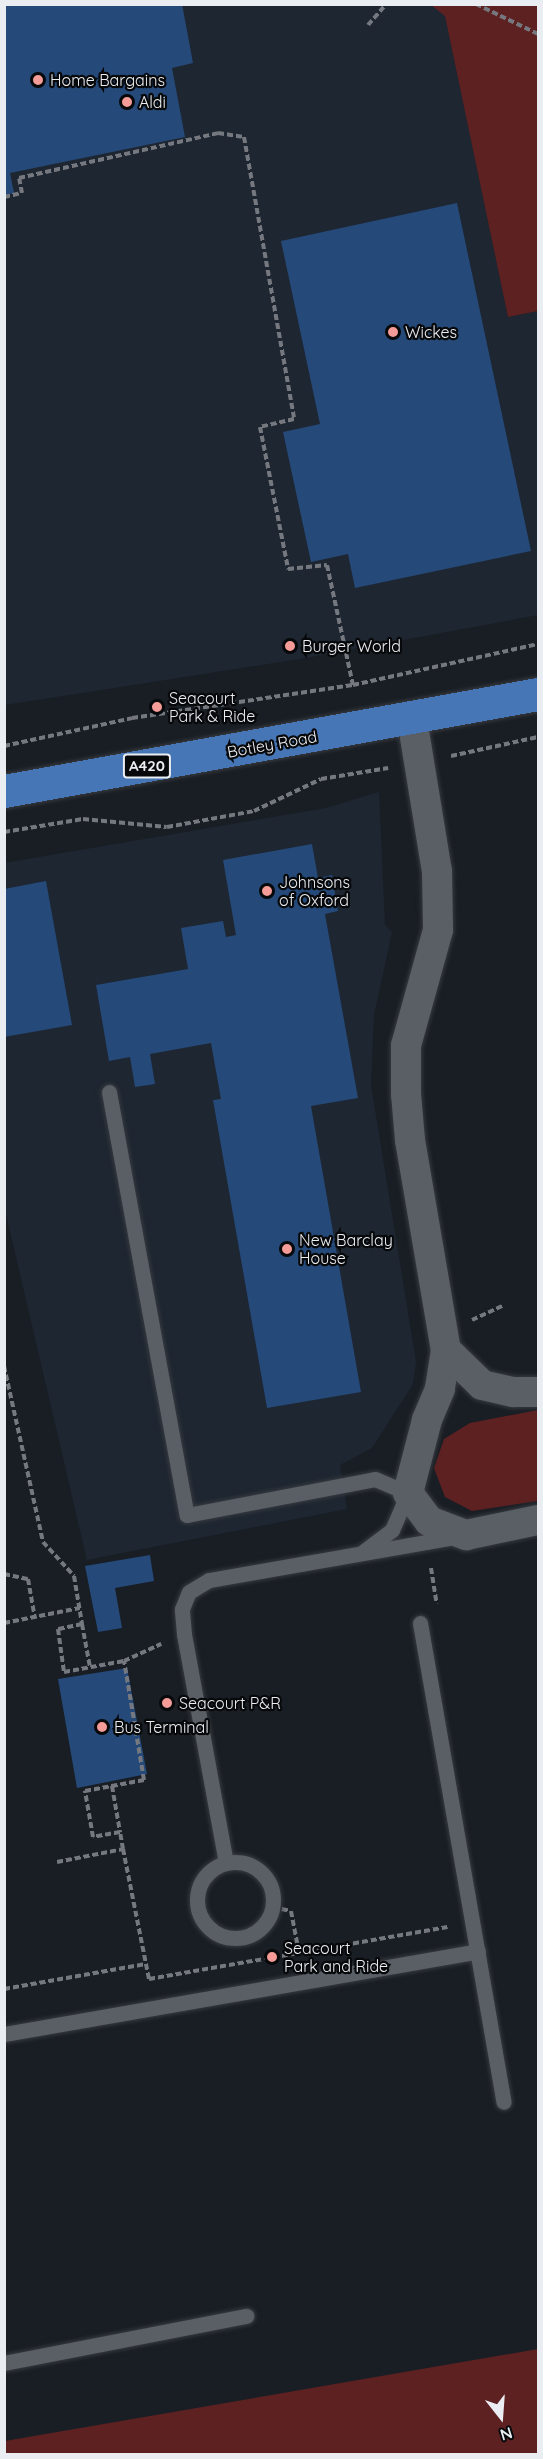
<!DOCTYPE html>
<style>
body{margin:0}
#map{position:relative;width:543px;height:2459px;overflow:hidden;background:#191e24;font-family:Quicksand,sans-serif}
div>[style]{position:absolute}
.built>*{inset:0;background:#1e2631}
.green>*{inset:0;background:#5d2122}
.building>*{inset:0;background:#254979}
.path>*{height:4px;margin-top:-2px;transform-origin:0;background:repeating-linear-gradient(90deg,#75797f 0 6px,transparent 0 9px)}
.roads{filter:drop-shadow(0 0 2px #373a3f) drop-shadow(0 0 2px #373a3f)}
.lane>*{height:15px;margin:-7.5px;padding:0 7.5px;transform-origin:7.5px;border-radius:7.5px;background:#5a5f66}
.lane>.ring{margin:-7.5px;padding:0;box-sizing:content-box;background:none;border:15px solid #5a5f66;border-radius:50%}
.street>*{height:30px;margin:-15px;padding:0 15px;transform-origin:15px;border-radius:15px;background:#5a5f66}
.primary>*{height:33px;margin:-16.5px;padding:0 16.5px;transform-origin:16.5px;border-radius:16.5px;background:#4676b6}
.dots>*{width:16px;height:16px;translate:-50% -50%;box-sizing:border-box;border:3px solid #06080a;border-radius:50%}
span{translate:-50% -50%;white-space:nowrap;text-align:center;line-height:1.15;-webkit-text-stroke:4.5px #06080a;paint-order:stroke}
.shield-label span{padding:2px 4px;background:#06080a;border:2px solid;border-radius:4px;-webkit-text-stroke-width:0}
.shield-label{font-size:15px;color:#eaedf2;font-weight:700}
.poi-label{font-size:16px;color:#eaedf2}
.left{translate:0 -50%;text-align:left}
.street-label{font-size:16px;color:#eaedf2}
.frame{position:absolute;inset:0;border:6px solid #eaedf2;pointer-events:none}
.north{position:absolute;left:471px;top:2387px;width:60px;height:60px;-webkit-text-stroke:4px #06080a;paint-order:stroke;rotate:163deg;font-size:16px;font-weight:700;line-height:24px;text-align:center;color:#eaedf2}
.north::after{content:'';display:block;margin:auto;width:21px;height:27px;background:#eaedf2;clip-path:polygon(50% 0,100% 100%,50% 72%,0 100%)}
</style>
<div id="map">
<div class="built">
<i style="clip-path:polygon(5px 5px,431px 5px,445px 15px,508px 317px,538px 311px,538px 615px,300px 659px,5px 705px)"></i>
<i style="clip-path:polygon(379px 792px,385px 925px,392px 932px,374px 1015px,371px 1085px,416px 1362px,413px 1384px,372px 1448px,340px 1465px,347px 1509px,87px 1560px,5px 1210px,4px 863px,326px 808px)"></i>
</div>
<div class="green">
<i style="clip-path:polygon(431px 5px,538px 5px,538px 311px,508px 317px,445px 16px)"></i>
<i style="clip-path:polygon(538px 1410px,538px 1501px,472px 1511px,445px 1497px,434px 1468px,444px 1439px,470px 1423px)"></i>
<i style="clip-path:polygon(538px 2349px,538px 2454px,5px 2454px,5px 2441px)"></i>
</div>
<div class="building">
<i style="clip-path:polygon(4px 4px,182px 4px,193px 63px,172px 68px,185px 137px,10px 173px,14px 193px,4px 195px)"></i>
<i style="clip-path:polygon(457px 203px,531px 551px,355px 588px,348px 554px,311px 562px,283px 432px,320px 424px,281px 241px)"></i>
<i style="clip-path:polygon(312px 844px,318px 878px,332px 875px,338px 911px,325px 914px,358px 1098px,311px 1106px,361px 1392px,267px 1408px,213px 1100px,221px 1099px,211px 1043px,150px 1054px,155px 1084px,135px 1087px,130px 1057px,109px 1061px,96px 985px,188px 969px,181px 928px,223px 921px,226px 937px,236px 935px,223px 860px)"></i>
<i style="clip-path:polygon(46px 881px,72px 1025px,4px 1037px,4px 889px)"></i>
<i style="clip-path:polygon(150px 1555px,154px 1581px,115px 1588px,122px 1628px,98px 1632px,85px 1566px)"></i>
<i style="clip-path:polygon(127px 1668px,147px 1774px,77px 1788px,58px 1679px)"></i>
</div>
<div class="path">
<i style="left:476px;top:4px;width:69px;rotate:25.8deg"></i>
<i style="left:368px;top:25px;width:28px;rotate:-49deg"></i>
<i style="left:4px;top:197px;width:18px;rotate:-13deg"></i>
<i style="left:22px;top:193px;width:15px;rotate:-101deg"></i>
<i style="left:19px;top:178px;width:204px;rotate:-12.7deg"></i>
<i style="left:218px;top:133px;width:26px;rotate:9deg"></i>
<i style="left:244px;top:137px;width:286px;rotate:79.9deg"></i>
<i style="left:294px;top:419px;width:35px;rotate:167deg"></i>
<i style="left:260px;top:427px;width:145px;rotate:78.8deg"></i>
<i style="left:288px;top:569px;width:39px;rotate:-6deg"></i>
<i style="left:327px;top:565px;width:123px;rotate:77.8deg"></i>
<i style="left:4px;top:746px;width:131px;rotate:-12.3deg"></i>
<i style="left:132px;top:718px;width:223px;rotate:-8.5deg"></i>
<i style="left:353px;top:685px;width:189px;rotate:-12.5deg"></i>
<i style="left:451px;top:756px;width:89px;rotate:-12.3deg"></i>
<i style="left:4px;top:832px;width:80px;rotate:-9.3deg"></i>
<i style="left:83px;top:819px;width:84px;rotate:5.4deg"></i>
<i style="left:167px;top:827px;width:88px;rotate:-10.4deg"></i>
<i style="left:254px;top:811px;width:74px;rotate:-25.5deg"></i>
<i style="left:321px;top:779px;width:68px;rotate:-9.3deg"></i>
<i style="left:472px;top:1320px;width:35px;rotate:-25deg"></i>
<i style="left:4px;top:1366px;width:180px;rotate:77.5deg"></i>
<i style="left:43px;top:1542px;width:46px;rotate:47.6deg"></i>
<i style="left:74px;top:1576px;width:49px;rotate:80.5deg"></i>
<i style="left:82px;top:1624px;width:25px;rotate:168deg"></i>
<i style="left:58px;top:1629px;width:43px;rotate:82.1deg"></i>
<i style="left:64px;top:1672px;width:61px;rotate:-10.4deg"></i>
<i style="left:124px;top:1661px;width:41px;rotate:-24.7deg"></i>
<i style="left:431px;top:1568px;width:36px;rotate:81deg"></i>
<i style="left:4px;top:1574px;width:25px;rotate:12deg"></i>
<i style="left:28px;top:1579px;width:39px;rotate:80deg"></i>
<i style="left:4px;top:1623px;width:77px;rotate:-11.2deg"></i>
<i style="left:82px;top:1624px;width:44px;rotate:79.5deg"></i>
<i style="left:112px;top:1786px;width:47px;rotate:80.1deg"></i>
<i style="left:123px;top:1849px;width:17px;rotate:-100deg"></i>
<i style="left:120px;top:1832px;width:27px;rotate:170deg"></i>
<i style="left:93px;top:1837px;width:47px;rotate:-99.9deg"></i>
<i style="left:85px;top:1791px;width:60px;rotate:-10.6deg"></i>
<i style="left:144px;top:1780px;width:121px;rotate:-99.5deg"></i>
<i style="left:57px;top:1862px;width:67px;rotate:-11.1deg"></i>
<i style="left:123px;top:1849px;width:133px;rotate:78.7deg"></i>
<i style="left:149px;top:1979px;width:303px;rotate:-9.9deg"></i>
<i style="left:273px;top:1907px;width:18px;rotate:13deg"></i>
<i style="left:291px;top:1911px;width:43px;rotate:79.2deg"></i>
<i style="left:4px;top:1989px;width:144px;rotate:-10deg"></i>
</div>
<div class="roads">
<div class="lane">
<i style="left:109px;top:1092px;width:430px;rotate:79.6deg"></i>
<i style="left:187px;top:1515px;width:191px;rotate:-10.8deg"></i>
<i style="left:375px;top:1479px;width:36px;rotate:23deg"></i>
<i style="left:408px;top:1493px;width:40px;rotate:113.4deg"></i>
<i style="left:392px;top:1530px;width:35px;rotate:143deg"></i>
<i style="left:420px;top:1623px;width:486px;rotate:80.1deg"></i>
<i class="ring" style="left:197px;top:1862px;width:61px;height:61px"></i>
<i style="left:226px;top:1863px;width:233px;rotate:-100.4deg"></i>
<i style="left:184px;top:1634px;width:25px;rotate:-95deg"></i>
<i style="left:182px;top:1609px;width:18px;rotate:-68deg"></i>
<i style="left:189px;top:1592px;width:23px;rotate:-31deg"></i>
<i style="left:209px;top:1580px;width:250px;rotate:-9.9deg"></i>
<i style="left:4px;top:2034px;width:481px;rotate:-9.9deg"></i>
<i style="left:4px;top:2363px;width:247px;rotate:-11deg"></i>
</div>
<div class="street">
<i style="left:412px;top:719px;width:154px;rotate:80.7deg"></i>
<i style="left:437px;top:871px;width:59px;rotate:89deg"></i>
<i style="left:438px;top:930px;width:119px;rotate:105.5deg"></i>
<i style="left:406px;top:1045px;width:49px;rotate:90deg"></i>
<i style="left:406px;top:1094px;width:46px;rotate:85deg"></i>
<i style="left:410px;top:1140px;width:213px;rotate:80.3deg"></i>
<i style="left:446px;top:1350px;width:39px;rotate:99deg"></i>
<i style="left:440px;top:1389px;width:34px;rotate:113deg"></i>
<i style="left:427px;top:1420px;width:75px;rotate:104.6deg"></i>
<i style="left:408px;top:1493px;width:35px;rotate:53deg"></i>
<i style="left:429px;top:1521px;width:40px;rotate:21deg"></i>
<i style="left:466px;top:1535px;width:74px;rotate:-11.8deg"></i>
<i style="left:446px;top:1350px;width:50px;rotate:44.2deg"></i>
<i style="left:482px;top:1385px;width:32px;rotate:13deg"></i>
<i style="left:513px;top:1392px;width:25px"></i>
</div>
<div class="primary">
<i style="left:4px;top:791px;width:543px;rotate:-10.3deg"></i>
</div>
</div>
<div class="dots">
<i style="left:38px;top:80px;background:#f59b98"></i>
<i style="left:127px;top:102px;background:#f59b98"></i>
<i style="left:393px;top:332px;background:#f59b98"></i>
<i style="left:290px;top:646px;background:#f59b98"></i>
<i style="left:157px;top:707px;background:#f59b98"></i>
<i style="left:267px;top:891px;background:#f59b98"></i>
<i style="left:287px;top:1249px;background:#f59b98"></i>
<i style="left:167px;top:1703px;background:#f59b98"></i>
<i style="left:102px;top:1727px;background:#f59b98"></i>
<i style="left:272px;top:1957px;background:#f59b98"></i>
</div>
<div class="shield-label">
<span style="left:147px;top:766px">A420</span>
</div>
<div class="poi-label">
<span class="left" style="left:50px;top:80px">Home Bargains</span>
<span class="left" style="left:139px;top:102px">Aldi</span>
<span class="left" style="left:405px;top:332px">Wickes</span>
<span class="left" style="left:302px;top:646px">Burger World</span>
<span class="left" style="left:169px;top:707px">Seacourt<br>Park &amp; Ride</span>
<span class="left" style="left:279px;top:891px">Johnsons<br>of Oxford</span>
<span class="left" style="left:299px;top:1249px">New Barclay<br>House</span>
<span class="left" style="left:179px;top:1703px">Seacourt P&amp;R</span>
<span class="left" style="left:114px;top:1727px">Bus Terminal</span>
<span class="left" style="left:284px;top:1957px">Seacourt<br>Park and Ride</span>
</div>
<div class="street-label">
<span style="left:272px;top:744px;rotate:-10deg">Botley Road</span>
</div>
<div class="frame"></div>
<div class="north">N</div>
</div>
